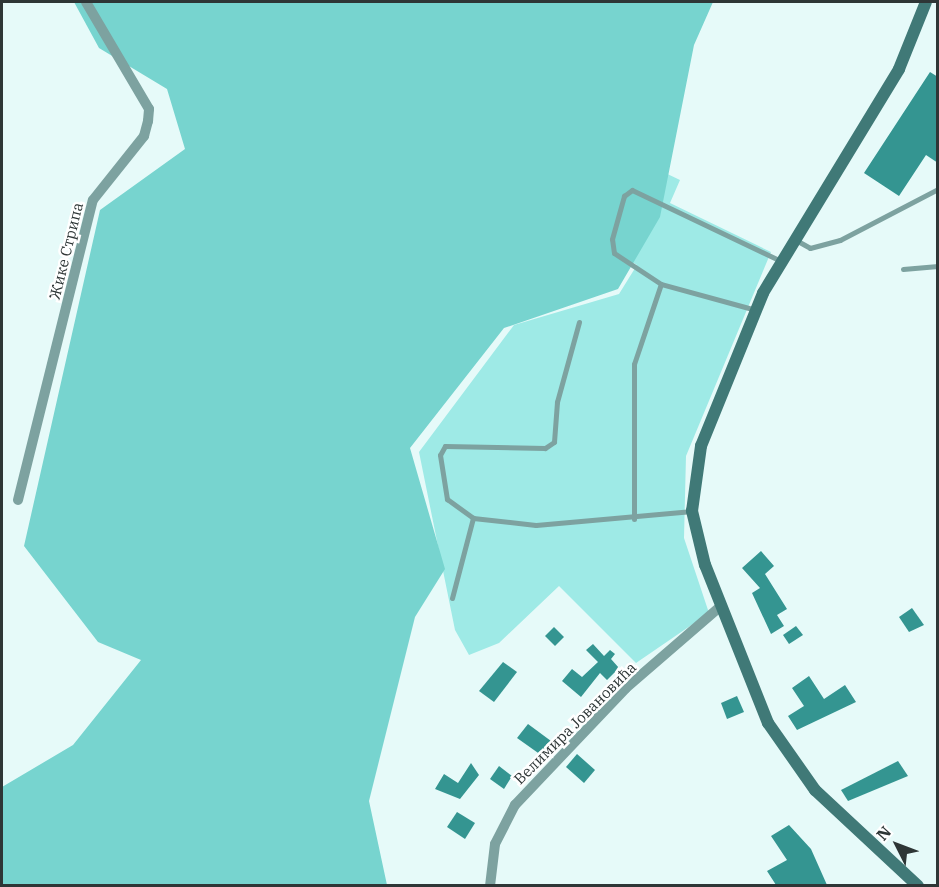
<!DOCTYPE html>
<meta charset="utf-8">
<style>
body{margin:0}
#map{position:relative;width:939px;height:887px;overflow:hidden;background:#e6faf9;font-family:"IBM Plex Serif",serif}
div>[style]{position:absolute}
.green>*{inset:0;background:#9eeae6}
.forest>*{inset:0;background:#77d4cf}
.building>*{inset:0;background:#349591}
.lane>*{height:5px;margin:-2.5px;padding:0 2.5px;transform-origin:2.5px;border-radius:2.5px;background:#7da2a0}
.street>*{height:10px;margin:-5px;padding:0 5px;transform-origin:5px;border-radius:5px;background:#7da2a0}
.secondary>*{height:12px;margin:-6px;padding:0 6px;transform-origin:6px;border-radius:6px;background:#407977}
span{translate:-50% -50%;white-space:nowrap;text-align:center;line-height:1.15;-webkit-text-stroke:5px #fff;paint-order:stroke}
.street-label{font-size:15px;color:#2e3636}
.frame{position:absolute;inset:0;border:3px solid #2e3636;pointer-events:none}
.north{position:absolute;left:867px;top:815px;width:60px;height:60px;-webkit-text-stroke:4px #fff;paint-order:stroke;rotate:312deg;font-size:16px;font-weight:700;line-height:24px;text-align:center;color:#2e3636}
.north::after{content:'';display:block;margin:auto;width:21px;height:27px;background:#2e3636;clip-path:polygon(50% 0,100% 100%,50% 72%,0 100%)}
</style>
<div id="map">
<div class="green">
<i style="clip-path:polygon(638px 160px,680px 180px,670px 203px,771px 252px,686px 456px,684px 538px,709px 613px,636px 663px,559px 586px,499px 643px,469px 655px,455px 630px,419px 452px,514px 325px,619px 294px,637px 265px,611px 249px)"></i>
</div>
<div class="forest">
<i style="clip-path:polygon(74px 2px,713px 2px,694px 45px,660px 217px,618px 289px,504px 328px,410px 448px,445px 569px,415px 617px,369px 801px,387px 885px,2px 885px,2px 787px,73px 745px,141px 660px,98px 642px,24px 546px,100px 210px,185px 149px,167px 89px,99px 48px)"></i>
</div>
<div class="building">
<i style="clip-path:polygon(930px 72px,938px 77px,938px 163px,926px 155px,899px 196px,864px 173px)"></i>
<i style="clip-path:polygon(761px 551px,774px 566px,765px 574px,787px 609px,777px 615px,784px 626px,771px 634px,752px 593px,760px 588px,742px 568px)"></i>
<i style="clip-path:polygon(912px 608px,924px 625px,909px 632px,899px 617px)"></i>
<i style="clip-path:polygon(796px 626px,803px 635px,789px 644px,783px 635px)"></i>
<i style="clip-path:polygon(554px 627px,564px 637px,555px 646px,545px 636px)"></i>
<i style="clip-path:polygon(593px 644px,604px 656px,610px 650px,615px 654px,611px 659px,619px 668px,607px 680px,600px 673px,581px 697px,562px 681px,572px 669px,582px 677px,598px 662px,586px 650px)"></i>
<i style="clip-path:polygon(503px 662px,517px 672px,494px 702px,479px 691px)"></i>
<i style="clip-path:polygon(809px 676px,824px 699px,845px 685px,856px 702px,797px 730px,788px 716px,804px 706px,792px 688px)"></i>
<i style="clip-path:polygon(737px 696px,744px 712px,727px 719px,721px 703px)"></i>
<i style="clip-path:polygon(528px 724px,551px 741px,541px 755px,517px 738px)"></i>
<i style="clip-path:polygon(577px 754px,595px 770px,584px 783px,566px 767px)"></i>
<i style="clip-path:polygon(898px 761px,908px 776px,848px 801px,841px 790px)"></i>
<i style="clip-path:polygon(471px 763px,479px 775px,460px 799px,435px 789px,444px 774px,458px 783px)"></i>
<i style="clip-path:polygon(499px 766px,512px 776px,504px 789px,490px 779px)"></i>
<i style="clip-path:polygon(457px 812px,475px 823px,465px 839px,447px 827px)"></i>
<i style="clip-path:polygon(789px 825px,811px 849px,827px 885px,776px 885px,767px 871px,787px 860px,771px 836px)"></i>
</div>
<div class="lane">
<i style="left:794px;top:239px;width:18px;rotate:29deg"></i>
<i style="left:810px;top:248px;width:31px;rotate:-15deg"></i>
<i style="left:840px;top:240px;width:110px;rotate:-27.5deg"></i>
<i style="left:903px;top:269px;width:35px;rotate:-5deg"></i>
<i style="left:756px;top:310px;width:98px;rotate:-164.7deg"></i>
<i style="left:661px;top:284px;width:56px;rotate:-146.6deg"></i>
<i style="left:614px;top:253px;width:14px;rotate:-98deg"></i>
<i style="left:612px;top:239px;width:45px;rotate:-74.4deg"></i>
<i style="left:624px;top:196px;width:10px;rotate:-37deg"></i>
<i style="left:632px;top:190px;width:165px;rotate:25.5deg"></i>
<i style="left:579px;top:322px;width:83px;rotate:105.4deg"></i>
<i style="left:557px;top:402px;width:40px;rotate:94.3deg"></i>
<i style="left:554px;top:442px;width:11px;rotate:146deg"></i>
<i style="left:545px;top:448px;width:100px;rotate:-178.9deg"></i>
<i style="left:445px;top:446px;width:10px;rotate:119deg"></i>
<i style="left:440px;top:455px;width:45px;rotate:81deg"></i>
<i style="left:447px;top:499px;width:32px;rotate:36deg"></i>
<i style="left:473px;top:518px;width:63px;rotate:6.3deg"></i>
<i style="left:536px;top:525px;width:157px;rotate:-5.1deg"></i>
<i style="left:634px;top:519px;width:155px;rotate:-90deg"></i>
<i style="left:634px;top:364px;width:84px;rotate:-71.4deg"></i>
<i style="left:452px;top:598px;width:83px;rotate:-75.3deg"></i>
</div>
<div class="street">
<i style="left:18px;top:500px;width:309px;rotate:-76deg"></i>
<i style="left:93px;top:200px;width:82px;rotate:-51.4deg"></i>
<i style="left:144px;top:136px;width:16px;rotate:-75deg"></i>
<i style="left:148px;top:121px;width:12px;rotate:-85deg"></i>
<i style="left:149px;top:109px;width:124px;rotate:-120.5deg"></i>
<i style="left:490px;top:886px;width:42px;rotate:-83.2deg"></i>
<i style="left:495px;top:844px;width:44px;rotate:-62.9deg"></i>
<i style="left:515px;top:805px;width:161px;rotate:-46.5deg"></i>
<i style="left:626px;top:688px;width:125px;rotate:-40.8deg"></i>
</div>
<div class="secondary">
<i style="left:918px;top:886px;width:141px;rotate:-137deg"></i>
<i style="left:815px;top:790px;width:82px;rotate:-125deg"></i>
<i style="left:768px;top:723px;width:170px;rotate:-111.7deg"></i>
<i style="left:705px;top:565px;width:56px;rotate:-103.5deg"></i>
<i style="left:692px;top:511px;width:66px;rotate:-82.1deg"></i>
<i style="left:701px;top:446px;width:165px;rotate:-67.9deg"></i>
<i style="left:763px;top:293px;width:262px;rotate:-58.7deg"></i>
<i style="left:899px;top:69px;width:72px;rotate:-68.1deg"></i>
</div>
<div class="street-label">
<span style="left:66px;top:251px;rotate:-76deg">Жике Стрипа</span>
<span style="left:575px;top:723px;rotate:-45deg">Велимира Јовановића</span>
</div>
<div class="frame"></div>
<div class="north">N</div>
</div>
